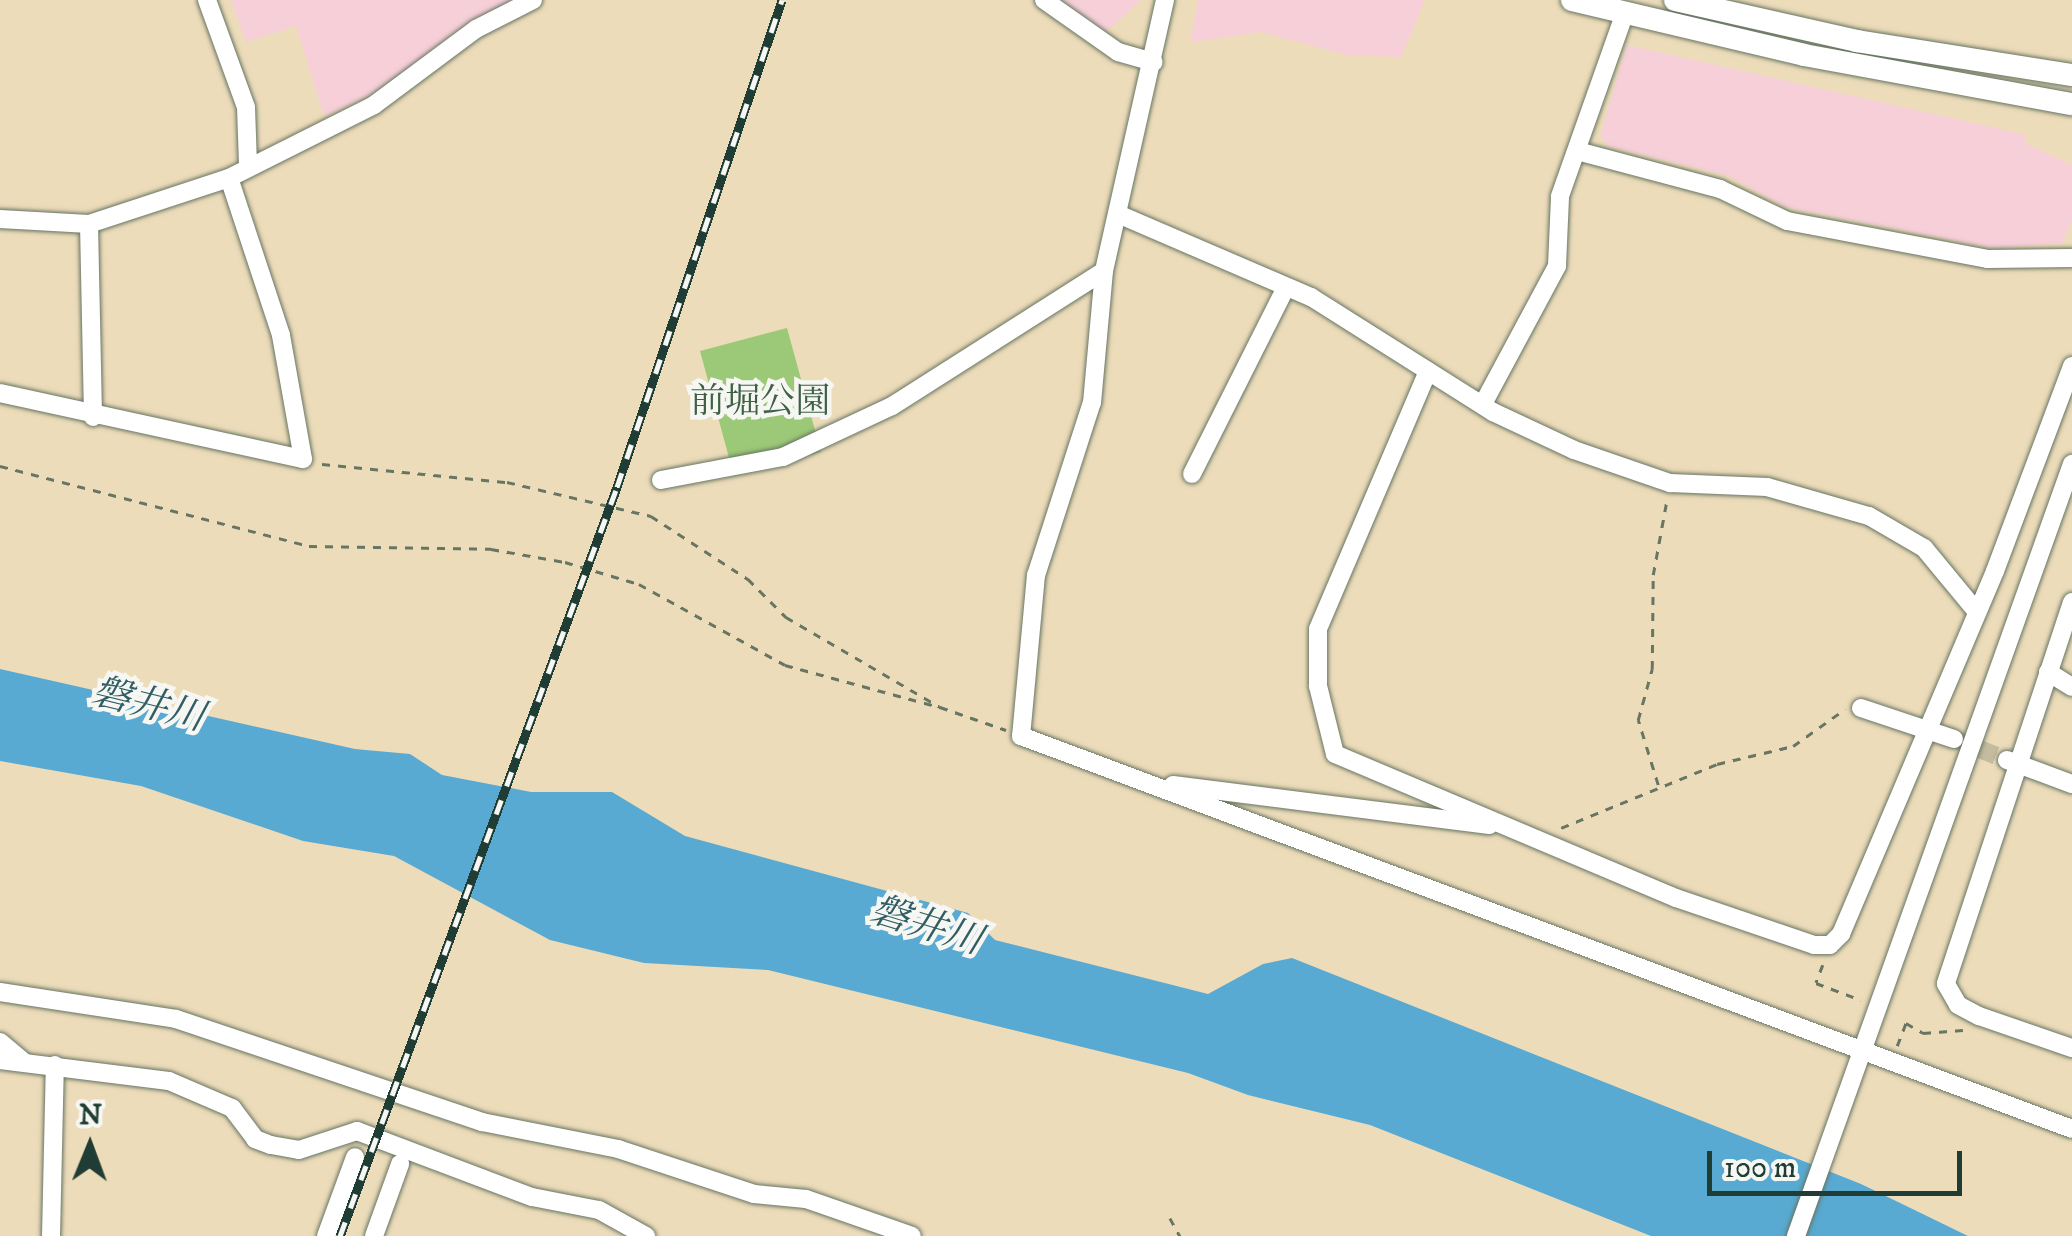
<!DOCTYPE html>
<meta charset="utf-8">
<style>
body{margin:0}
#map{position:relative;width:2072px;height:1236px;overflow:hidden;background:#eddcba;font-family:"IM FELL DW Pica","Noto Serif JP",serif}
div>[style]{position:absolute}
.built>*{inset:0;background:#f6cfd8}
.green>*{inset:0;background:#9cc977}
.water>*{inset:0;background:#58aad3}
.minor-tunnel>*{height:18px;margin-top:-9px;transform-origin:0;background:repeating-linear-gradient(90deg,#c4bc9f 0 18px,transparent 0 27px)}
.path>*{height:2.5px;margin-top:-1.25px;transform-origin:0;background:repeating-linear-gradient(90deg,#677563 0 8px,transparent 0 16px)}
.roads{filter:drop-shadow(0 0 2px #677563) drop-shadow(0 0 2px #677563)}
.minor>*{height:18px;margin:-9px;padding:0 9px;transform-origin:9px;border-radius:9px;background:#fff}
.major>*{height:22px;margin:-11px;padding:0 11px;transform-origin:11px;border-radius:11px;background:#fff}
.rail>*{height:9px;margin-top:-4.5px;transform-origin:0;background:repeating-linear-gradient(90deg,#f6f6f2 0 15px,#1f3d34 0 30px);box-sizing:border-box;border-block:2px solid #1f3d34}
span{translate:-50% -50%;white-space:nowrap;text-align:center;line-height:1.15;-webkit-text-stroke:9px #f6f6f2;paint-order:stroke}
.park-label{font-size:35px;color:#3e6045}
.water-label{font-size:38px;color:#305e64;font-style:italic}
.north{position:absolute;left:40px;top:1096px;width:100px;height:100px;-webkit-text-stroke:8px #f6f6f2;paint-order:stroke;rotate:1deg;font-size:28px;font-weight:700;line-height:40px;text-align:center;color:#1f3d34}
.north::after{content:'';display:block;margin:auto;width:35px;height:45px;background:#1f3d34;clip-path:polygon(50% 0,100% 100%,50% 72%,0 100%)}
.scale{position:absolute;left:1707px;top:1151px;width:255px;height:45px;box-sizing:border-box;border:5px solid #1f3d34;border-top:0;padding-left:12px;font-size:30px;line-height:35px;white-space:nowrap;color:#1f3d34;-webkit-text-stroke:8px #f6f6f2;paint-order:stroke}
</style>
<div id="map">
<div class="built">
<i style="clip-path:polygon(231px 0,519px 0,381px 91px,324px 116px,296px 26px,246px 42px)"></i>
<i style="clip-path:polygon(1058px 0,1141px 0,1106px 32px)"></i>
<i style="clip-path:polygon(1198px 0,1425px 0,1401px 57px,1346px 55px,1262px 32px,1190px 42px)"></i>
<i style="clip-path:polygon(1627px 45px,2027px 135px,2025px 143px,2072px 165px,2072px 221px,2062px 243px,1993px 248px,1786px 207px,1729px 176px,1608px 146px,1600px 136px)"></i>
</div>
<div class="green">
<i style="clip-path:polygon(787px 328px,821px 452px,734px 476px,700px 351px)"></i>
</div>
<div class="water">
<i style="clip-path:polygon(0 669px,355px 749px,410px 754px,442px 775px,531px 792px,612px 792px,685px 836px,968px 913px,995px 940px,1208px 994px,1263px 964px,1292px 958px,1861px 1184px,1968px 1236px,1651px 1236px,1370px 1125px,1248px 1095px,1188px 1073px,768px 970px,644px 963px,550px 940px,394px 856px,303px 841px,141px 786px,0 761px)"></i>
</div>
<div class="minor-tunnel">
<i style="left:1954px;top:739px;width:57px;rotate:21.6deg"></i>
</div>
<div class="path">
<i style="left:322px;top:464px;width:186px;rotate:5.6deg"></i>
<i style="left:507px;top:482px;width:148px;rotate:13.3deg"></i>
<i style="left:651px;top:516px;width:116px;rotate:33deg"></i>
<i style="left:748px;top:579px;width:54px;rotate:45deg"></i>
<i style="left:786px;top:617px;width:178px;rotate:30.3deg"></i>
<i style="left:940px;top:707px;width:70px;rotate:19.2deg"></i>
<i style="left:0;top:466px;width:319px;rotate:14.5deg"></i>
<i style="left:309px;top:546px;width:182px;rotate:0.9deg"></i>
<i style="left:491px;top:549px;width:75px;rotate:10deg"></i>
<i style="left:565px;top:562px;width:77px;rotate:16.6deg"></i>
<i style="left:639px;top:584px;width:167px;rotate:29deg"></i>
<i style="left:785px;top:665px;width:161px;rotate:15.2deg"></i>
<i style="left:1658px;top:785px;width:68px;rotate:-107.1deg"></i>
<i style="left:1638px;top:720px;width:53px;rotate:-74.6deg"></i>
<i style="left:1652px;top:669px;width:94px;rotate:-89.4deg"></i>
<i style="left:1653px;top:575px;width:77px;rotate:-79.6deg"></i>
<i style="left:1561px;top:828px;width:169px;rotate:-22.3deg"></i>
<i style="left:1717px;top:764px;width:78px;rotate:-13.3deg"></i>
<i style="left:1793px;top:746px;width:64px;rotate:-35.4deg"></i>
<i style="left:1823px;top:965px;width:19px;rotate:111deg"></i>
<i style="left:1816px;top:983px;width:48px;rotate:20.7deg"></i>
<i style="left:1897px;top:1046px;width:25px;rotate:-69deg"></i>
<i style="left:1906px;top:1023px;width:20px;rotate:30deg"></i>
<i style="left:1923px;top:1033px;width:40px;rotate:-4.3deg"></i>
<i style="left:1170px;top:1218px;width:21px;rotate:61deg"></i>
</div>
<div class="roads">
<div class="minor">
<i style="left:207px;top:0;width:114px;rotate:70deg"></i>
<i style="left:246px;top:107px;width:58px;rotate:88deg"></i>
<i style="left:1044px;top:0;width:90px;rotate:35.1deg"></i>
<i style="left:1118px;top:52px;width:37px;rotate:16deg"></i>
<i style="left:1165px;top:0;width:278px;rotate:102.7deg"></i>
<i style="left:1104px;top:271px;width:132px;rotate:95.2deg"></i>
<i style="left:1092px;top:402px;width:182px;rotate:107.9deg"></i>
<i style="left:1036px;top:575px;width:162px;rotate:95.3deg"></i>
<i style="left:1021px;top:736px;width:1122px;rotate:20.5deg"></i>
<i style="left:1581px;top:152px;width:144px;rotate:14.9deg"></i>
<i style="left:1720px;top:189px;width:74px;rotate:25.5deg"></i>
<i style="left:1787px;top:221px;width:205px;rotate:10.7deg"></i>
<i style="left:1988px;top:259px;width:84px;rotate:-0.7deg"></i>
<i style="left:1118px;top:214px;width:210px;rotate:23.3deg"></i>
<i style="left:1311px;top:297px;width:215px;rotate:32.3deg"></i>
<i style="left:1493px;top:412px;width:89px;rotate:25.1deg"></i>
<i style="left:1574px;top:450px;width:102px;rotate:19deg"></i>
<i style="left:1670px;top:483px;width:97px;rotate:2.4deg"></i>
<i style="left:1767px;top:487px;width:106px;rotate:15.9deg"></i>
<i style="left:1869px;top:516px;width:64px;rotate:30.2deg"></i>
<i style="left:1924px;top:548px;width:83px;rotate:50.4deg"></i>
<i style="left:0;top:219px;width:89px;rotate:3.2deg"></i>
<i style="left:89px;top:224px;width:147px;rotate:-18.2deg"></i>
<i style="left:229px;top:178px;width:162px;rotate:-26.7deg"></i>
<i style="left:374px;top:105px;width:127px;rotate:-36.7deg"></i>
<i style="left:476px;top:29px;width:64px;rotate:-27deg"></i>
<i style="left:89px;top:224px;width:193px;rotate:88.8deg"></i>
<i style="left:1428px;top:371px;width:280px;rotate:113.1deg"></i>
<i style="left:1318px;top:629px;width:57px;rotate:90deg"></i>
<i style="left:1318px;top:686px;width:70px;rotate:76deg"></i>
<i style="left:1335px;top:754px;width:370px;rotate:22.9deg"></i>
<i style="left:1676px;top:898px;width:146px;rotate:18.8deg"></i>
<i style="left:1814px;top:945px;width:16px"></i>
<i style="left:1830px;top:945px;width:16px;rotate:-45deg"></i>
<i style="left:1841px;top:934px;width:394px;rotate:-67deg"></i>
<i style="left:1995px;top:571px;width:219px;rotate:-69.4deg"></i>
<i style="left:0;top:393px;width:310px;rotate:12.3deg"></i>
<i style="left:303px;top:459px;width:126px;rotate:-100.1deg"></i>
<i style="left:281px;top:335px;width:165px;rotate:-108.3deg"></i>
<i style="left:1483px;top:404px;width:157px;rotate:-61.8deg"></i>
<i style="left:1557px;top:266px;width:70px;rotate:-87.5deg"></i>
<i style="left:1560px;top:196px;width:192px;rotate:-70.5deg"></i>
<i style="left:1192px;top:474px;width:209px;rotate:-63.3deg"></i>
<i style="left:661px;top:480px;width:124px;rotate:-10.7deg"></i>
<i style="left:783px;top:457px;width:120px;rotate:-25.1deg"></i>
<i style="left:892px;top:406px;width:251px;rotate:-32.5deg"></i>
<i style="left:2072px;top:602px;width:402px;rotate:108.3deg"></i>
<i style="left:1946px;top:984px;width:24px;rotate:60deg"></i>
<i style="left:1958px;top:1005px;width:24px;rotate:28deg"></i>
<i style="left:1979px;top:1016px;width:98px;rotate:19deg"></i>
<i style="left:2048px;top:672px;width:28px;rotate:32deg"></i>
<i style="left:1861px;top:708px;width:98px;rotate:18.4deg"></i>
<i style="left:2007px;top:760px;width:69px;rotate:20.3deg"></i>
<i style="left:1173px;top:785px;width:319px;rotate:7.2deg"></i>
<i style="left:0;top:992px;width:178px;rotate:8.7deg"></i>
<i style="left:176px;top:1019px;width:323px;rotate:18.6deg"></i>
<i style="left:482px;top:1122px;width:139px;rotate:11.2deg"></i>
<i style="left:618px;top:1149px;width:143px;rotate:18.3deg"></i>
<i style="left:754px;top:1194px;width:52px;rotate:5.5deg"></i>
<i style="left:806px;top:1199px;width:112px;rotate:19.2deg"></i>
<i style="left:0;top:1042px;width:31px;rotate:40deg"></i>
<i style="left:0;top:1060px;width:170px;rotate:7.1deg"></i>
<i style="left:169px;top:1081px;width:69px;rotate:23.2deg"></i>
<i style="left:232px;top:1108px;width:39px;rotate:53deg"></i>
<i style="left:255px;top:1139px;width:17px;rotate:21deg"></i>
<i style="left:271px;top:1145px;width:28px;rotate:10deg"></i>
<i style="left:299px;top:1150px;width:61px;rotate:-18.1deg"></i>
<i style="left:357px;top:1131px;width:187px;rotate:20.7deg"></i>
<i style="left:532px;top:1197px;width:68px;rotate:11deg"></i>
<i style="left:599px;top:1210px;width:54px;rotate:29deg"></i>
<i style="left:51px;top:1236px;width:171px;rotate:-88.7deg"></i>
<i style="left:326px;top:1236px;width:84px;rotate:-69.8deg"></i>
<i style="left:374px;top:1236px;width:77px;rotate:-70.1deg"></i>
<i style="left:1796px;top:1236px;width:820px;rotate:-70.33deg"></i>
</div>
<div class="major">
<i style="left:1572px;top:0;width:238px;rotate:13.3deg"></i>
<i style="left:1804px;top:55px;width:272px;rotate:10.4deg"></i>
<i style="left:1675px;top:0;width:187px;rotate:12.7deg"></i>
<i style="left:1857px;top:41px;width:218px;rotate:9deg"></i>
</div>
</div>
<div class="rail">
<i style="left:340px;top:1236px;width:799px;rotate:-69.7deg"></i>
<i style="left:617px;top:487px;width:514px;rotate:-71.28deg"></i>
</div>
<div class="park-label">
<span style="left:760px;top:402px">前堀公園</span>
</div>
<div class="water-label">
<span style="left:148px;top:706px;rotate:14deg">磐井川</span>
<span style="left:926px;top:927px;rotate:17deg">磐井川</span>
</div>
<div class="north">N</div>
<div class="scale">100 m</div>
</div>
